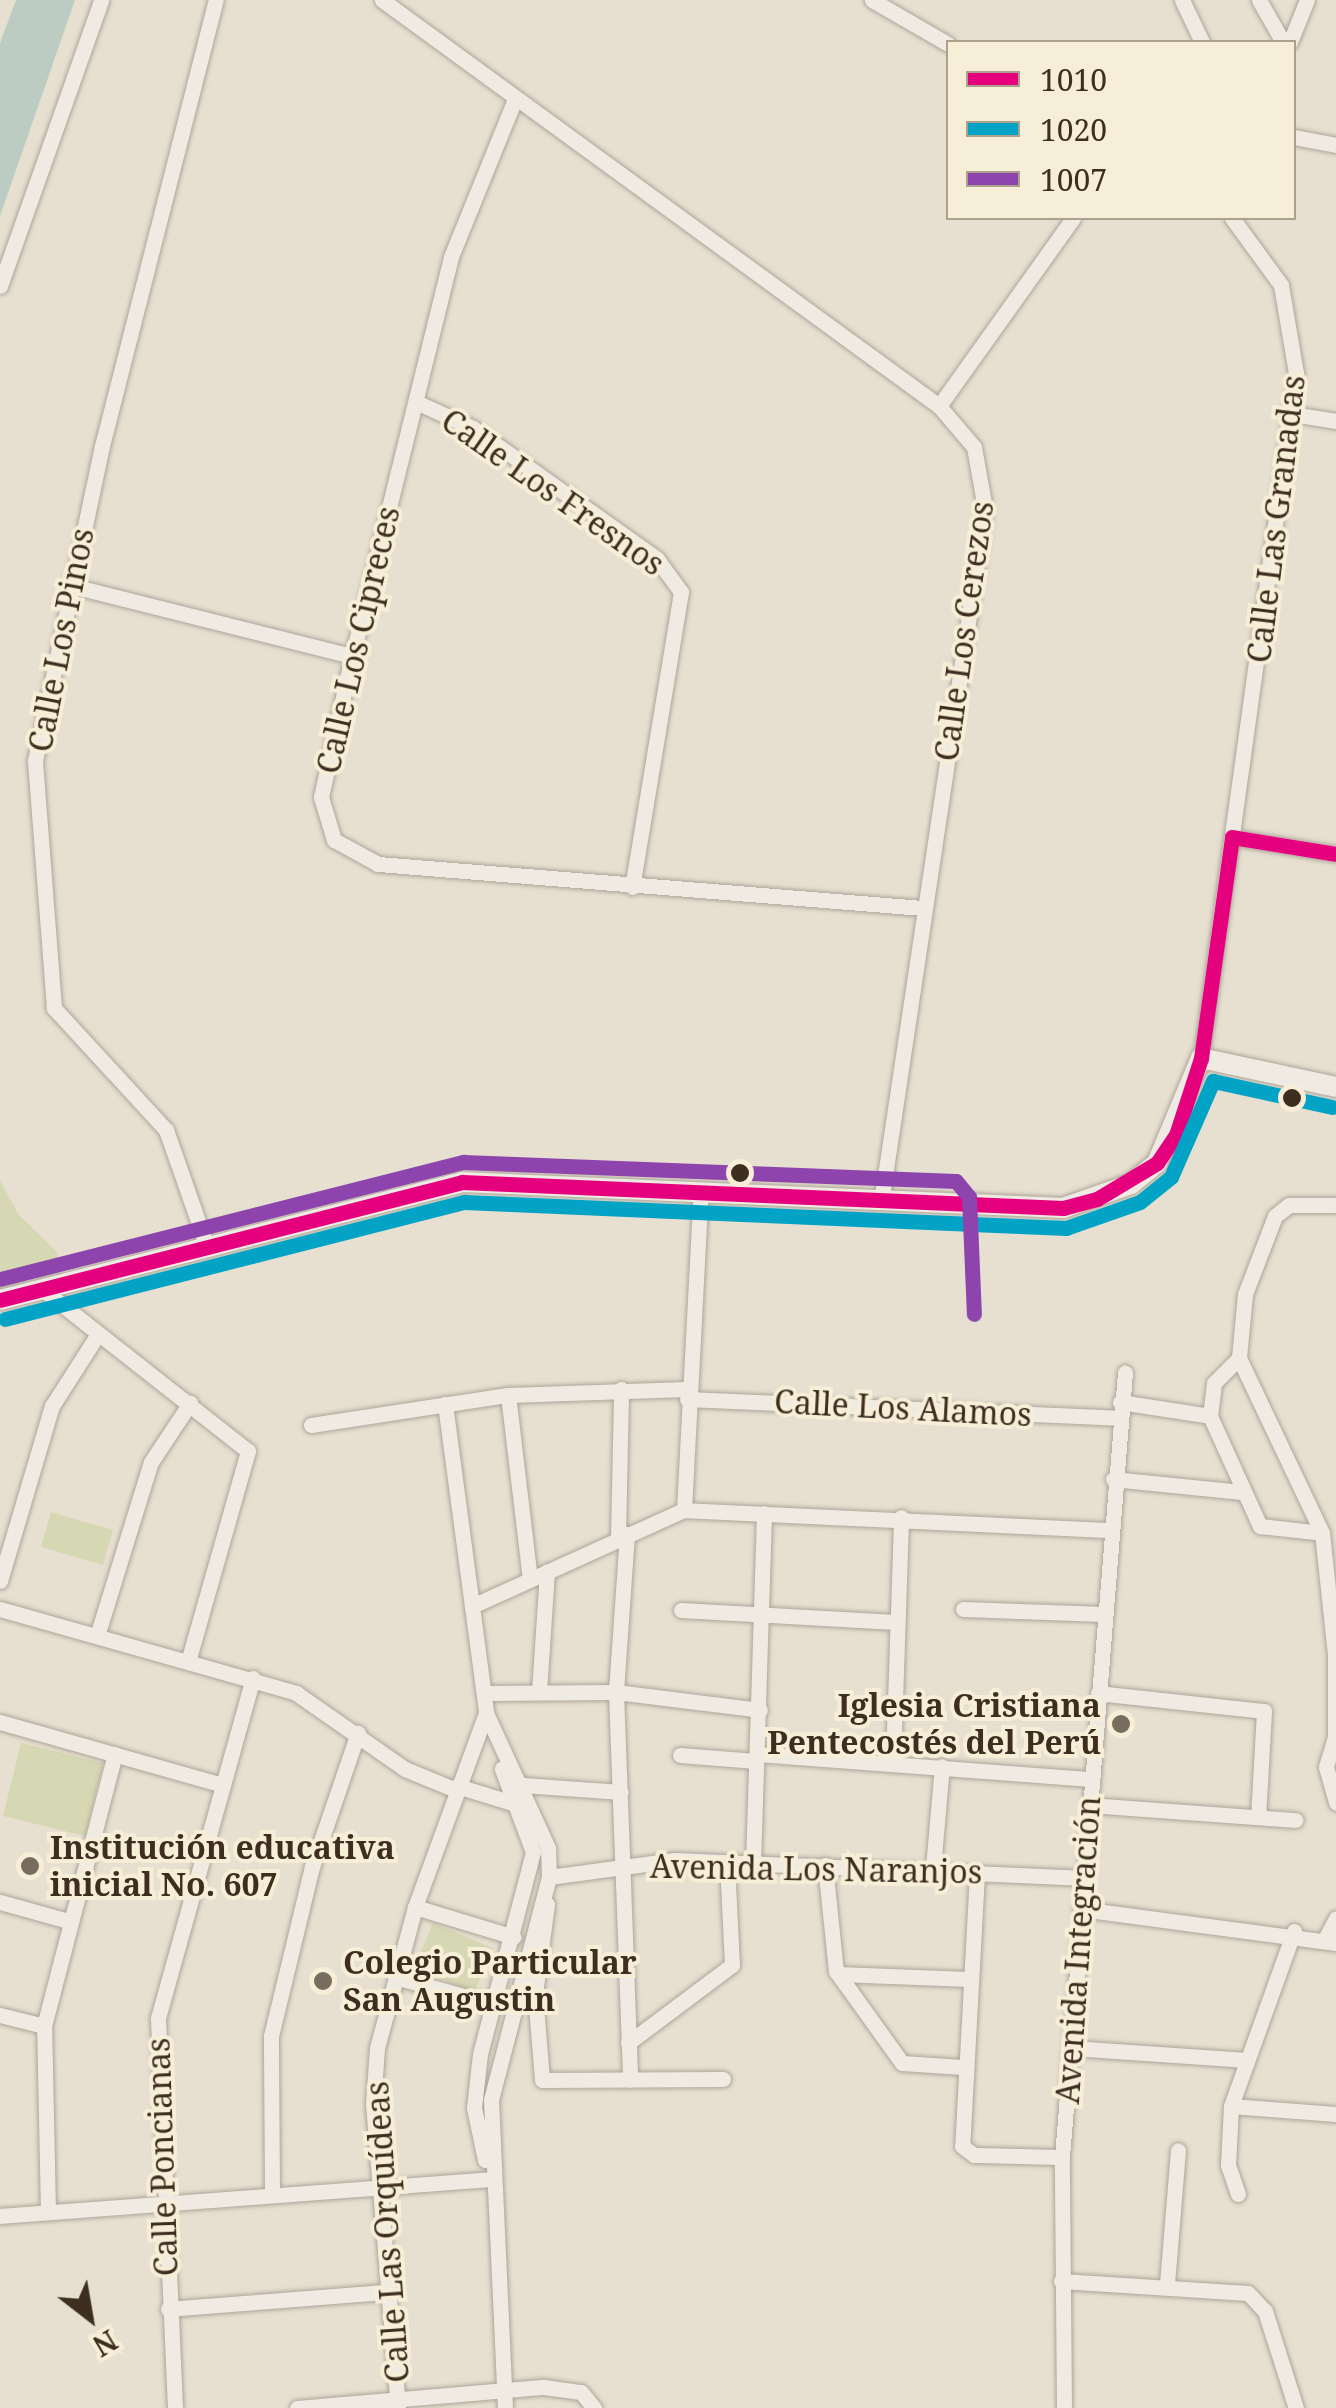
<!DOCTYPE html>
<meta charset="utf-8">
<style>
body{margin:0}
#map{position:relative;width:1336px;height:2408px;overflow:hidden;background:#e7e0d1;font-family:"Noto Serif",serif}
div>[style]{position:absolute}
.green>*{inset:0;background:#d6d7b3}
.water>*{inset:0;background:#bcccc2}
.roads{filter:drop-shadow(0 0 2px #ada599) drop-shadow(0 0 2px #ada599)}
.street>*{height:15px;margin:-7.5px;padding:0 7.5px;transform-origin:7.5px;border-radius:7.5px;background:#efebe3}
.secondary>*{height:20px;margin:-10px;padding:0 10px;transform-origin:10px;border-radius:10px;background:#efebe3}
.bus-1>*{height:15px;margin:-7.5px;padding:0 7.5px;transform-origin:7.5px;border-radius:7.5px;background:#e5007d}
.bus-2>*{height:15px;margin:-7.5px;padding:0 7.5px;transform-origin:7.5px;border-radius:7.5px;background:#03a3c5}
.bus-3>*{height:15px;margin:-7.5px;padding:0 7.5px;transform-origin:7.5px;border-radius:7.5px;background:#8e44ad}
.dots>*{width:28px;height:28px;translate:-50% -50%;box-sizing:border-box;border:5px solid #f7eed8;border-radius:50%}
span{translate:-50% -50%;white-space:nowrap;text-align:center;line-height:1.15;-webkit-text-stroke:8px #f7eed8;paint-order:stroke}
.street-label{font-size:32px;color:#3d2e20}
.poi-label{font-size:32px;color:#3d2e20;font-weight:700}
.right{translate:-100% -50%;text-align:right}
.left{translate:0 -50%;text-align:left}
.legend{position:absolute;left:946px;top:40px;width:350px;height:180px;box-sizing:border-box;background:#f7eed8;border:2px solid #ada18e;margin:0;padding:12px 18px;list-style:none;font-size:30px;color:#3d2e20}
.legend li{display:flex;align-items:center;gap:20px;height:50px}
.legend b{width:50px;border:2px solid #ada18e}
.north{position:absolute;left:40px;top:2268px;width:100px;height:100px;-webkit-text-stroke:8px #f7eed8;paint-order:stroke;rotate:149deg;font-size:28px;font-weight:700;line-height:40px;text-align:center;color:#3d2e20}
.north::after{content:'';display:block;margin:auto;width:35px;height:45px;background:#3d2e20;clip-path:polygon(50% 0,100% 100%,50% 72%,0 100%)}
</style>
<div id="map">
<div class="green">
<i style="clip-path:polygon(0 1180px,18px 1214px,57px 1252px,63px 1276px,0 1294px)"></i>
<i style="clip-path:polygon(51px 1512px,113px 1530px,103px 1565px,41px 1547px)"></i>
<i style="clip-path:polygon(21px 1743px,103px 1763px,85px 1836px,3px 1816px)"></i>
<i style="clip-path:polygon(433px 1923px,493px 1948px,474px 1993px,414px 1967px)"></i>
</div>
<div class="water">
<i style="clip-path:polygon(16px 0,75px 0,0 216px,0 43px)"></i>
</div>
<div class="roads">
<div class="street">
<i style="left:382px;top:0;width:689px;rotate:36.09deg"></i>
<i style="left:939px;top:406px;width:54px;rotate:49.5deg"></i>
<i style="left:974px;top:447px;width:63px;rotate:79.9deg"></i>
<i style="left:985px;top:509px;width:695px;rotate:98.53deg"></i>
<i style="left:872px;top:0;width:88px;rotate:30.1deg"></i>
<i style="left:1182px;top:0;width:47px;rotate:64.5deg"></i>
<i style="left:1259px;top:0;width:48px;rotate:60.3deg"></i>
<i style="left:1290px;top:42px;width:45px;rotate:-68deg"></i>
<i style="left:515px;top:99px;width:170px;rotate:112.1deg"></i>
<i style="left:451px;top:257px;width:411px;rotate:103.9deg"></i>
<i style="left:352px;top:656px;width:144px;rotate:102.4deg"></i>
<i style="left:321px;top:797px;width:45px;rotate:73.2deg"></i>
<i style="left:334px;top:840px;width:50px;rotate:28.6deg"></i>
<i style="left:378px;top:864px;width:546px;rotate:4.62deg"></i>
<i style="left:1294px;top:137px;width:43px;rotate:10.8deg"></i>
<i style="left:0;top:286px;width:303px;rotate:-70.5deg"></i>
<i style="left:416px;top:402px;width:63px;rotate:24.5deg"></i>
<i style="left:473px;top:428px;width:226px;rotate:35.4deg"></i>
<i style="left:657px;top:559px;width:41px;rotate:54deg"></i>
<i style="left:681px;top:592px;width:299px;rotate:99.4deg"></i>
<i style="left:939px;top:406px;width:231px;rotate:-54.5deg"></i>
<i style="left:1293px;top:414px;width:44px;rotate:9.2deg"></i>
<i style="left:69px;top:585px;width:292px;rotate:14.1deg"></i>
<i style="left:1232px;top:837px;width:105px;rotate:9.3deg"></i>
<i style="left:1201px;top:1058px;width:692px;rotate:-82.1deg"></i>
<i style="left:1296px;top:373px;width:89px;rotate:-99.7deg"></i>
<i style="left:1281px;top:285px;width:83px;rotate:-126.2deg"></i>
<i style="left:1336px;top:1205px;width:47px;rotate:180deg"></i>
<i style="left:1289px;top:1205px;width:18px;rotate:142deg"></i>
<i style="left:1275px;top:1216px;width:84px;rotate:111deg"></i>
<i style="left:1245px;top:1294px;width:64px;rotate:95.4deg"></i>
<i style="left:1239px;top:1358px;width:194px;rotate:64.6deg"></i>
<i style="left:1322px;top:1533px;width:122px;rotate:83.9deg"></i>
<i style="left:1335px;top:1654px;width:83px;rotate:90deg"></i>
<i style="left:1335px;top:1737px;width:31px;rotate:107deg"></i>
<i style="left:1326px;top:1767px;width:37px;rotate:74deg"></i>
<i style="left:206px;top:1244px;width:121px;rotate:-109.3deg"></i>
<i style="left:166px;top:1130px;width:166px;rotate:-132.6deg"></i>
<i style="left:54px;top:1008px;width:248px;rotate:-94.4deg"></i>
<i style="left:35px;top:761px;width:322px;rotate:-78deg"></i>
<i style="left:102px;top:446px;width:460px;rotate:-75.7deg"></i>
<i style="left:42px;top:1289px;width:262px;rotate:38.2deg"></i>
<i style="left:248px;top:1451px;width:219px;rotate:105.9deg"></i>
<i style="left:508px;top:1395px;width:185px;rotate:83.2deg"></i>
<i style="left:687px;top:1399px;width:432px;rotate:2.5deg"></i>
<i style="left:1120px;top:1402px;width:91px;rotate:8.8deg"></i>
<i style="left:1210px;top:1416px;width:121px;rotate:65.6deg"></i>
<i style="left:1260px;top:1526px;width:62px;rotate:6.4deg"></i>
<i style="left:445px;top:1404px;width:312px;rotate:82.4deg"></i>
<i style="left:486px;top:1713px;width:149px;rotate:65.3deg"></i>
<i style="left:548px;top:1848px;width:29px;rotate:88deg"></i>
<i style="left:549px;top:1877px;width:230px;rotate:104.6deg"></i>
<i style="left:491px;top:2100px;width:308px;rotate:87.4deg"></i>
<i style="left:1210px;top:1416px;width:33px;rotate:-83deg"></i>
<i style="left:1214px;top:1383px;width:35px;rotate:-45deg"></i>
<i style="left:311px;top:1425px;width:199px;rotate:-8.7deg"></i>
<i style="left:508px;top:1395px;width:179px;rotate:-1.9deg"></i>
<i style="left:1113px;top:1479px;width:129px;rotate:5.8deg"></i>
<i style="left:684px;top:1510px;width:320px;rotate:-87deg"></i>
<i style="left:627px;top:1534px;width:158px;rotate:94deg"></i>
<i style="left:616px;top:1692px;width:388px;rotate:87.9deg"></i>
<i style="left:618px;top:1538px;width:149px;rotate:-88.8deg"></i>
<i style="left:0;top:1581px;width:183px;rotate:-73.5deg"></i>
<i style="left:52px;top:1406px;width:85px;rotate:-57.4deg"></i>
<i style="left:472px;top:1606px;width:233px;rotate:-24.4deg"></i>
<i style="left:684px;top:1510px;width:426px;rotate:2.7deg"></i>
<i style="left:0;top:1609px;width:308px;rotate:15.8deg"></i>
<i style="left:296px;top:1693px;width:133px;rotate:34.9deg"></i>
<i style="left:405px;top:1769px;width:55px;rotate:22.4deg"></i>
<i style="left:963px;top:1609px;width:141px;rotate:2deg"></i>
<i style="left:681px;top:1610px;width:215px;rotate:3.2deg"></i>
<i style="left:97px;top:1636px;width:182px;rotate:-72.8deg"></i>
<i style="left:151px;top:1462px;width:71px;rotate:-56.5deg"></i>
<i style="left:539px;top:1692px;width:121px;rotate:-86.2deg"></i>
<i style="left:484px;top:1693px;width:132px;rotate:-0.4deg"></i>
<i style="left:616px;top:1692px;width:145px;rotate:7.1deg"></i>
<i style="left:1098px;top:1693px;width:167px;rotate:6.2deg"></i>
<i style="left:1264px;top:1711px;width:106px;rotate:93.2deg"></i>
<i style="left:0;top:1722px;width:231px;rotate:15.8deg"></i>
<i style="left:757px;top:1754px;width:335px;rotate:4.3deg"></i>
<i style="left:680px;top:1755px;width:76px;rotate:4.5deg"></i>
<i style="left:893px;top:1762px;width:245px;rotate:-88.1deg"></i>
<i style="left:523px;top:1785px;width:98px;rotate:4.1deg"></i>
<i style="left:457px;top:1786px;width:65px;rotate:17deg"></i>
<i style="left:1090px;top:1805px;width:206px;rotate:4.2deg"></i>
<i style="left:753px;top:1864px;width:351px;rotate:-88.2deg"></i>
<i style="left:825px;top:1865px;width:107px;rotate:84.1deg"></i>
<i style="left:836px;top:1971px;width:113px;rotate:54.3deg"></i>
<i style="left:902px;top:2063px;width:61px;rotate:3.8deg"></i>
<i style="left:933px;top:1868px;width:102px;rotate:-85deg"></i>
<i style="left:977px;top:1873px;width:273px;rotate:93.1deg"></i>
<i style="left:962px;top:2146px;width:15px;rotate:37deg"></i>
<i style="left:974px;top:2155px;width:88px;rotate:1.3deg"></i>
<i style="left:549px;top:1877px;width:127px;rotate:-7.7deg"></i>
<i style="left:675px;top:1860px;width:409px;rotate:2.5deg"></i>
<i style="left:0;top:1902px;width:71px;rotate:15.6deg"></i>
<i style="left:547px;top:1904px;width:91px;rotate:97.6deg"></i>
<i style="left:535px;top:1994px;width:86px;rotate:85.3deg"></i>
<i style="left:542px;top:2080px;width:181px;rotate:-0.3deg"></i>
<i style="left:415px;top:1907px;width:103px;rotate:16.9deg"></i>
<i style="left:1081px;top:1909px;width:257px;rotate:7.6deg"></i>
<i style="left:1326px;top:1937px;width:21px;rotate:-62deg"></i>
<i style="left:839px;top:1974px;width:129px;rotate:2.2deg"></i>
<i style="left:395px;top:1977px;width:105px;rotate:15.5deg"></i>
<i style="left:0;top:2015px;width:45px;rotate:14deg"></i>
<i style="left:628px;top:2043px;width:130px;rotate:-36.9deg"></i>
<i style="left:732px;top:1965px;width:102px;rotate:-92.8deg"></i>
<i style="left:1072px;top:2048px;width:175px;rotate:3.9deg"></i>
<i style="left:1231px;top:2106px;width:105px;rotate:4.4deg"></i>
<i style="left:485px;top:2160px;width:53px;rotate:-101.9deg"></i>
<i style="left:474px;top:2108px;width:54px;rotate:-83.7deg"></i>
<i style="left:480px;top:2054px;width:209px;rotate:-75.3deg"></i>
<i style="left:533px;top:1852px;width:89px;rotate:-110.5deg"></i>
<i style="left:272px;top:2192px;width:156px;rotate:-90.4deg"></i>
<i style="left:271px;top:2036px;width:174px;rotate:-76.4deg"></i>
<i style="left:312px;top:1867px;width:142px;rotate:-71.1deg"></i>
<i style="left:1238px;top:2194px;width:31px;rotate:-109deg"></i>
<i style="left:1228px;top:2165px;width:59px;rotate:-87.1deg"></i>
<i style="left:1231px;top:2106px;width:186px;rotate:-70.2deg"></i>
<i style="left:48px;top:2212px;width:186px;rotate:-91.2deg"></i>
<i style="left:44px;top:2026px;width:281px;rotate:-75.4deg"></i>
<i style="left:0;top:2216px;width:491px;rotate:-4.3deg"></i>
<i style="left:1061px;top:2281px;width:187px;rotate:3.7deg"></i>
<i style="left:1248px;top:2293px;width:25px;rotate:47deg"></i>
<i style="left:1265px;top:2311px;width:102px;rotate:72.3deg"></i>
<i style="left:1167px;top:2284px;width:134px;rotate:-85.3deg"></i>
<i style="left:168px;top:2309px;width:219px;rotate:-4.5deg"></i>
<i style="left:175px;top:2408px;width:390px;rotate:-92.5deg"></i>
<i style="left:158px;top:2018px;width:353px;rotate:-74.4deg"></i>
<i style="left:297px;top:2408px;width:248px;rotate:-4.9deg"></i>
<i style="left:544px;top:2387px;width:37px;rotate:8deg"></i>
<i style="left:581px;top:2392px;width:21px;rotate:51deg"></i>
<i style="left:398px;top:2408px;width:305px;rotate:-94.7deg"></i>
<i style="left:373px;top:2104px;width:56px;rotate:-85.9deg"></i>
<i style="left:377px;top:2048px;width:146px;rotate:-74.9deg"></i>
<i style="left:415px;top:1907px;width:207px;rotate:-69.9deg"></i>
<i style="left:1064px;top:2408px;width:251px;rotate:-90.5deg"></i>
<i style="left:1062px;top:2157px;width:787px;rotate:-85.41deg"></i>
</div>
<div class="secondary">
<i style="left:0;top:1300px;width:477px;rotate:-14.3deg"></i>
<i style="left:462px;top:1182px;width:602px;rotate:2.48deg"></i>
<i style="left:1063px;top:1208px;width:72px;rotate:-19.4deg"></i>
<i style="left:1131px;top:1184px;width:33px;rotate:-39deg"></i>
<i style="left:1157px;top:1163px;width:114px;rotate:-67.3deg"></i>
<i style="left:1201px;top:1058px;width:138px;rotate:12.1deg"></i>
</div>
</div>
<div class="bus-1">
<i style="left:0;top:1300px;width:477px;rotate:-14.3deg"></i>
<i style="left:462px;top:1182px;width:602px;rotate:2.48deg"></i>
<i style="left:1063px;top:1208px;width:35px;rotate:-15deg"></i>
<i style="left:1097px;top:1199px;width:70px;rotate:-31deg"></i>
<i style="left:1157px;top:1163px;width:34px;rotate:-56deg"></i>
<i style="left:1176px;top:1135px;width:81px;rotate:-72deg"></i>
<i style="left:1201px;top:1058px;width:223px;rotate:-82deg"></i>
<i style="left:1232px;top:837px;width:105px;rotate:9.3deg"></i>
</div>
<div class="bus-2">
<i style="left:5px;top:1319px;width:474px;rotate:-14.3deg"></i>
<i style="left:464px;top:1202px;width:603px;rotate:2.47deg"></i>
<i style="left:1066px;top:1228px;width:78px;rotate:-19.4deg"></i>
<i style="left:1140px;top:1202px;width:40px;rotate:-39deg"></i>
<i style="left:1171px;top:1177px;width:105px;rotate:-66.4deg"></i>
<i style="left:1213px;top:1081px;width:122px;rotate:12.3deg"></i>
</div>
<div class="bus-3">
<i style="left:0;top:1279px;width:478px;rotate:-14.2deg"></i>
<i style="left:463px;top:1162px;width:493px;rotate:2.2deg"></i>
<i style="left:956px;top:1181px;width:21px;rotate:51deg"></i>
<i style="left:969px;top:1197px;width:117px;rotate:87.6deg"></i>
</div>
<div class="dots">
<i style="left:1292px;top:1098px;background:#3d2e20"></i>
<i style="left:740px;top:1173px;background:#3d2e20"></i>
<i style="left:1121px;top:1724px;background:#786c5e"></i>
<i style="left:30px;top:1866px;background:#786c5e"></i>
<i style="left:323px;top:1981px;background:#786c5e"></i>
</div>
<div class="street-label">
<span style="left:553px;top:492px;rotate:35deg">Calle Los Fresnos</span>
<span style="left:1276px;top:519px;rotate:-83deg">Calle Las Granadas</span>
<span style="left:964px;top:631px;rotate:-82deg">Calle Los Cerezos</span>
<span style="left:61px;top:640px;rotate:-79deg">Calle Los Pinos</span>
<span style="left:358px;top:640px;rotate:-77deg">Calle Los Cipreces</span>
<span style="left:903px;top:1408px;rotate:3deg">Calle Los Alamos</span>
<span style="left:816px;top:1869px;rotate:1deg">Avenida Los Naranjos</span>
<span style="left:1078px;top:1950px;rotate:-86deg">Avenida Integración</span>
<span style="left:162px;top:2157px;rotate:-92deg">Calle Poncianas</span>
<span style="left:387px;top:2232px;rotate:-94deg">Calle Las Orquídeas</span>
</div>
<div class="poi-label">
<span class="right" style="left:1101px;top:1724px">Iglesia Cristiana<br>Pentecostés del Perú</span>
<span class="left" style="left:50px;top:1866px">Institución educativa<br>inicial No. 607</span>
<span class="left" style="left:343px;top:1981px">Colegio Particular<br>San Augustin</span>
</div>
<ul class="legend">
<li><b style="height:12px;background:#e5007d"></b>1010</li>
<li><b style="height:12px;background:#03a3c5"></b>1020</li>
<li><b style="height:12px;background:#8e44ad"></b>1007</li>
</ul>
<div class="north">N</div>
</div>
